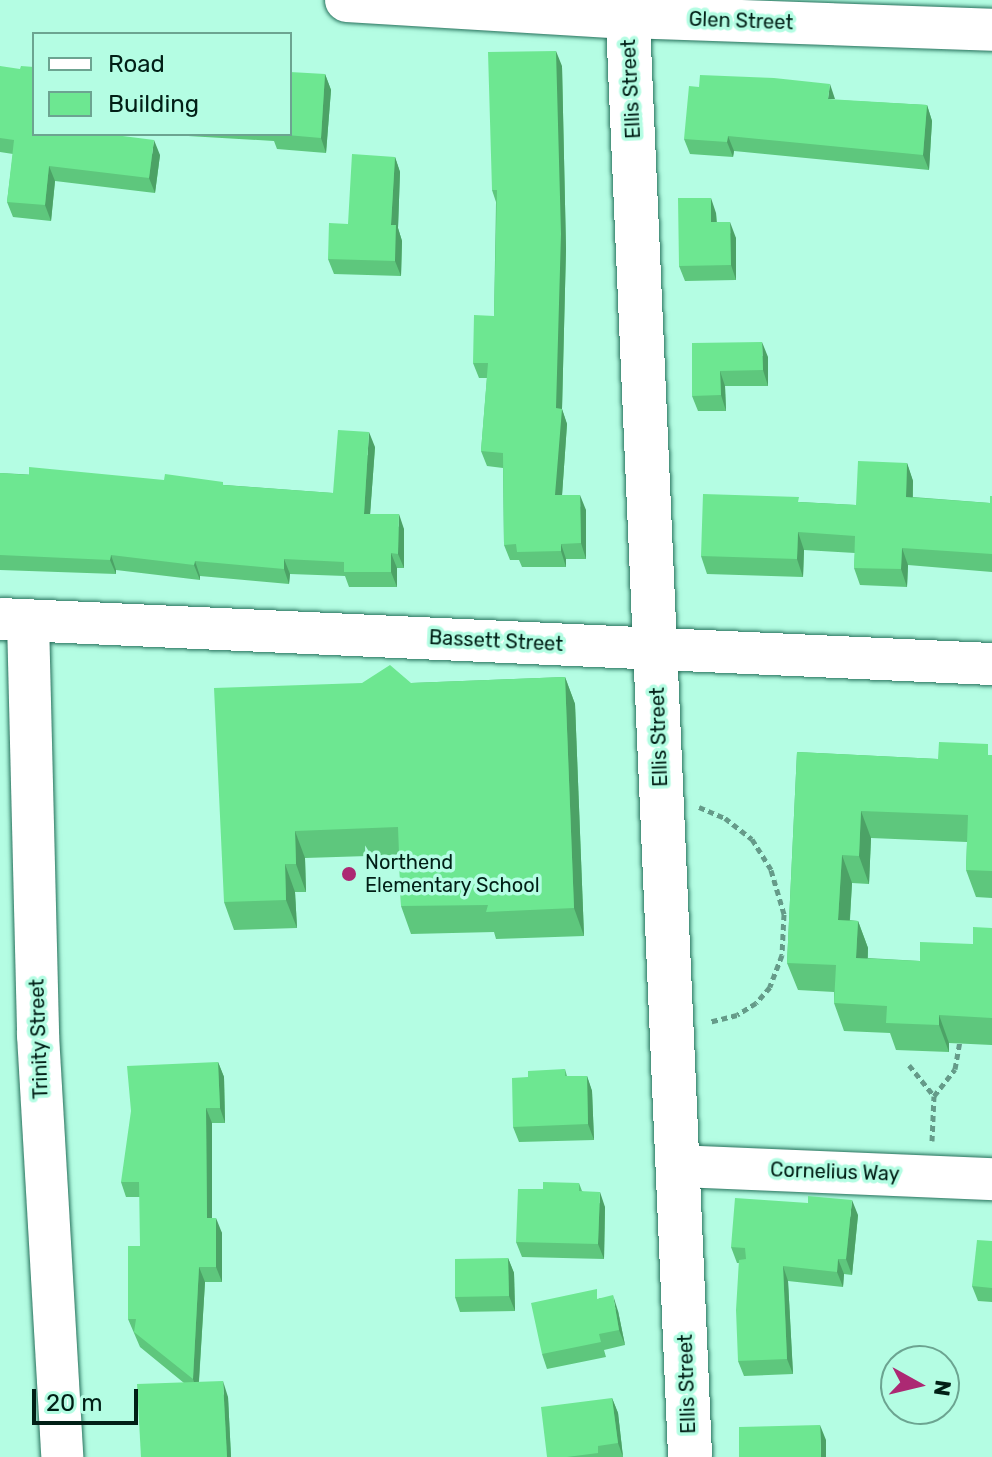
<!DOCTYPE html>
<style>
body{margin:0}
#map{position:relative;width:992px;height:1457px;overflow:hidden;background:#b4fde3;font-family:Rubik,sans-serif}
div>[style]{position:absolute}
.path>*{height:5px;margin-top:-2.5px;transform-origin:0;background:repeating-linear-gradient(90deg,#659b89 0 6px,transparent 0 10px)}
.roads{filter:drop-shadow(0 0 2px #27715c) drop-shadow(0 0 2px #27715c)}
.minor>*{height:42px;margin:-21px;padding:0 21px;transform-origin:21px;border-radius:21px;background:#fff}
.tertiary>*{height:44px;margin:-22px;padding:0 22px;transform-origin:22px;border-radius:22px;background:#fff}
.wall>*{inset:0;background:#5ec77d}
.shaded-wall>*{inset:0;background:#4ca266}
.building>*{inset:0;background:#6de791}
.dots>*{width:22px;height:22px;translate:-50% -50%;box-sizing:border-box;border:4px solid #b4fde3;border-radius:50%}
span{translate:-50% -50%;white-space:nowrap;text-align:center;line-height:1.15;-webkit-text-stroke:7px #b4fde3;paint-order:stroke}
.street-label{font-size:20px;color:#011f16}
.poi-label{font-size:20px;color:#011f16}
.left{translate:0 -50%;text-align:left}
.legend{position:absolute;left:32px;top:32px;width:260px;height:104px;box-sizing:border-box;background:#b4fde3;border:2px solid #6ca491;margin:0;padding:10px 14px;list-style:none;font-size:24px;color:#011f16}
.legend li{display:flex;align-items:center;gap:16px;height:40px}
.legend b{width:40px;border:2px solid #6ca491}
.north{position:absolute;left:880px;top:1345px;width:80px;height:80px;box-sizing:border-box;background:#b4fde3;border:2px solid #6ca491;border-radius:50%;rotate:98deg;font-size:22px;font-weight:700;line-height:32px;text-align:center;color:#011f16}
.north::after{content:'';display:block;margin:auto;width:28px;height:36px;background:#ac2973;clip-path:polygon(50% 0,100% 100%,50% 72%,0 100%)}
.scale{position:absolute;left:32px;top:1389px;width:106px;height:36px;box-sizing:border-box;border:4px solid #011f16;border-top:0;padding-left:10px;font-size:24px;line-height:28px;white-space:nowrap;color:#011f16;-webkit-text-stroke:6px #b4fde3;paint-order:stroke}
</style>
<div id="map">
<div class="path">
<i style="left:699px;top:807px;width:28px;rotate:23deg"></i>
<i style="left:725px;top:818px;width:34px;rotate:38deg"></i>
<i style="left:752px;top:839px;width:36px;rotate:58deg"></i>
<i style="left:771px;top:870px;width:46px;rotate:73.5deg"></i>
<i style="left:784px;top:914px;width:41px;rotate:92.8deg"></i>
<i style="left:782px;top:955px;width:34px;rotate:111deg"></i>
<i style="left:770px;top:987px;width:21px;rotate:131deg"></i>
<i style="left:756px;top:1003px;width:22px;rotate:148deg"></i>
<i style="left:737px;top:1015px;width:29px;rotate:166deg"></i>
<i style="left:909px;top:1065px;width:40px;rotate:51deg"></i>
<i style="left:932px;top:1141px;width:45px;rotate:-87.5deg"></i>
<i style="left:934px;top:1096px;width:34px;rotate:-52deg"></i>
<i style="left:955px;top:1069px;width:28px;rotate:-80deg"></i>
</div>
<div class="roads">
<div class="minor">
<i style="left:627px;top:17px;width:365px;rotate:2deg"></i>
<i style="left:0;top:619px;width:993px;rotate:2.6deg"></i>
<i style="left:28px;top:620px;width:415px;rotate:88.6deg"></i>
<i style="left:38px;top:1035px;width:423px;rotate:86.7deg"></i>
<i style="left:678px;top:1166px;width:314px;rotate:2.4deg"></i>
</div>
<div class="tertiary">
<i style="left:347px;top:0;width:281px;rotate:3.5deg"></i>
<i style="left:627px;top:0;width:1458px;rotate:87.52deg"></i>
</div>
</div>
<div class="wall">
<i style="clip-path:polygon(0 66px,34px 134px,160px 155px,155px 193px,55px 181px,51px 221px,13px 217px,7px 202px,13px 154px,0 152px)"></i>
<i style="clip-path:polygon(562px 66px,566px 249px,562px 409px,567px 424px,562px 495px,586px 510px,586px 559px,566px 559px,566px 567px,522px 567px,519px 560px,510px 560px,504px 545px,503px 468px,487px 466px,481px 451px,487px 378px,479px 378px,473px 363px,494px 316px,496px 202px,492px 190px)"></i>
<i style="clip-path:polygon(325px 74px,331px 90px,326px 153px,277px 149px,274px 141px,188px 136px,187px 134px,290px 134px)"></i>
<i style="clip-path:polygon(835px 100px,927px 105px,932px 121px,929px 170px,734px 151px,733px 157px,690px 154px,684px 139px)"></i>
<i style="clip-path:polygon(395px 157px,400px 172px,398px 228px,402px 241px,401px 276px,334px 274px,328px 259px,348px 224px)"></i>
<i style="clip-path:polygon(716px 213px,717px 222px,736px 238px,736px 280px,685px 281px,679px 266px)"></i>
<i style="clip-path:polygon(692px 343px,768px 357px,768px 386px,725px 386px,726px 411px,698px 411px,692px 396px)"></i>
<i style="clip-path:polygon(375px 447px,370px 514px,404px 529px,404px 568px,397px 568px,397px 587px,349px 587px,345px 576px,290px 574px,289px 584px,200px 576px,200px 580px,116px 570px,116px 574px,0 570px,0 473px,225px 485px,333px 493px)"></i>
<i style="clip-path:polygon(907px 463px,913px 481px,913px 497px,990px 503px,992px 496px,992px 572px,908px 565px,907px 587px,860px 585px,854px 568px,855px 553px,804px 550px,803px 577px,707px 574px,701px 556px,800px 502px,856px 505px)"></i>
<i style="clip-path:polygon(565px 677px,575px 704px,584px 936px,496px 939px,494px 932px,411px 934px,401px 906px,399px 855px,305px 858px,306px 892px,295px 892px,297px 928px,234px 930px,224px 902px,411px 683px)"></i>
<i style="clip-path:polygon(797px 752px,938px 759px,992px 755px,992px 898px,976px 897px,966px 870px,967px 842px,871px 838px,869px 884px,852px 883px,850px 920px,858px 921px,868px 948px,868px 958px,920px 961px,973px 944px,992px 928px,992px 1045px,949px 1043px,949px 1052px,896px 1050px,890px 1033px,844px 1031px,834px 1003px,834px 992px,798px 990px,787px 963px)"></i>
<i style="clip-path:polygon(218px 1062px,224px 1077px,225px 1123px,212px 1123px,212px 1218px,222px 1233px,222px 1282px,205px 1282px,199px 1382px,228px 1397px,231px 1457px,141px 1457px,184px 1383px,140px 1347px,128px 1319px,140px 1246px,140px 1197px,126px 1197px,121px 1182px)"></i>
<i style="clip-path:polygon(565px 1069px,567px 1076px,587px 1076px,592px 1091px,594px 1140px,519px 1142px,513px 1127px,528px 1077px)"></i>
<i style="clip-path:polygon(579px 1183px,582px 1191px,605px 1207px,604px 1259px,522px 1257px,516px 1242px,543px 1189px)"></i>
<i style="clip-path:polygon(858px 1215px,852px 1275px,844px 1274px,843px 1287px,788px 1281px,793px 1374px,744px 1376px,738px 1361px,739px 1263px,737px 1263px,731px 1247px)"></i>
<i style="clip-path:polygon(992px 1241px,992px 1302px,978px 1301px,972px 1286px)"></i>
<i style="clip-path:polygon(508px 1258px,514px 1273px,515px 1311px,460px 1312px,455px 1297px)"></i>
<i style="clip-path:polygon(600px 1298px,618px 1311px,625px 1345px,604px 1350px,606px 1357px,547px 1369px,542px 1354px)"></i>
<i style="clip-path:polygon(612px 1398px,618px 1413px,623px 1457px,547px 1457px)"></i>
</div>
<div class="shaded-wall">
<i style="clip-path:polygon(556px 51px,562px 66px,566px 249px,562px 409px,567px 424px,561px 510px,555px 495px)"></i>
<i style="clip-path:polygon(325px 74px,331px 90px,326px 153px,321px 138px)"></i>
<i style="clip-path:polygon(830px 84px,835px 99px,828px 99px)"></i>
<i style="clip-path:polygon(927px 105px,932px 121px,929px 170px,923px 155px)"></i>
<i style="clip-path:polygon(728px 136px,734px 151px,733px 157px,727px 142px)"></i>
<i style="clip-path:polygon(154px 140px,160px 155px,155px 193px,149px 178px)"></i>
<i style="clip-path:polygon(395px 157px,400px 172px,398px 228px,402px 241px,401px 276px,395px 261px,391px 225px)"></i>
<i style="clip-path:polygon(49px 166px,55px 181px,51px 221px,45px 205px)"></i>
<i style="clip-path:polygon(711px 198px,716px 213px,717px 238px,711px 222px)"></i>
<i style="clip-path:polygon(730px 222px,736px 238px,736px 280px,731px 265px)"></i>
<i style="clip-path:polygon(762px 342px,768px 357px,768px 386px,763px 370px)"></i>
<i style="clip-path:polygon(720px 371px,725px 386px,726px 411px,721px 395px)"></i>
<i style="clip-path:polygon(369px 432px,375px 447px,369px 529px,364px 514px)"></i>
<i style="clip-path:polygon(907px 463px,913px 481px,912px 515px,906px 497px)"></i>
<i style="clip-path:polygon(580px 495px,586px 510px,586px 559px,581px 543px)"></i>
<i style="clip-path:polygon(399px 514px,404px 529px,404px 568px,398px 554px)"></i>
<i style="clip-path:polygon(798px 532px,804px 550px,803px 577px,797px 559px)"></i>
<i style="clip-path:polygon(561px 544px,566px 559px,566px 567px,561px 551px)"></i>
<i style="clip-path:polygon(902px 548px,908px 565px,907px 587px,901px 569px)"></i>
<i style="clip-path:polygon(391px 553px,397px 568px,397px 587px,391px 572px)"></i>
<i style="clip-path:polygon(111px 555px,116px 570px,116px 574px,110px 560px)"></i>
<i style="clip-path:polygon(284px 559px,290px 574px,289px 584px,284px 569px)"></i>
<i style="clip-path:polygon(195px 561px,200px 576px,200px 580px,194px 565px)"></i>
<i style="clip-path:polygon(565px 677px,575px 704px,584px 936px,574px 908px)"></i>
<i style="clip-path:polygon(861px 811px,871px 838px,869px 884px,859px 856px)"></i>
<i style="clip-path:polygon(295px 831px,305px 858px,306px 892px,296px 864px)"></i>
<i style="clip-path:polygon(842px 855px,852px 883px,848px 947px,838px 920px)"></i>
<i style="clip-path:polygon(285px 864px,295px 892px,297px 928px,286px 900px)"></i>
<i style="clip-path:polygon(858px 921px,868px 948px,866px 985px,856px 958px)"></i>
<i style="clip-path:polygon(939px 1015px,949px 1043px,949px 1052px,939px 1025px)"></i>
<i style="clip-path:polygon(218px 1062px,224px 1077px,225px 1123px,220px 1108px)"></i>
<i style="clip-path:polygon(587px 1076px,592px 1091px,594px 1140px,588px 1124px)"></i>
<i style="clip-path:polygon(206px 1108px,212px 1123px,212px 1233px,207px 1218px)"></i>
<i style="clip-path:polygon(600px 1192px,605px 1207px,604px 1259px,598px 1244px)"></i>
<i style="clip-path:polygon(852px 1200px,858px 1215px,852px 1275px,846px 1259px)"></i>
<i style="clip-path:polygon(216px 1218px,222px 1233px,222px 1282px,216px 1267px)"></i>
<i style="clip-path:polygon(508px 1258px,514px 1273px,515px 1311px,509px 1296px)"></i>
<i style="clip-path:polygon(838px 1259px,844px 1274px,843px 1287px,837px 1272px)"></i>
<i style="clip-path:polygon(783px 1266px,788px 1281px,793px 1374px,787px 1359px)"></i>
<i style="clip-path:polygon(199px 1267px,205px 1282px,198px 1394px,193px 1379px)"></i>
<i style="clip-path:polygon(613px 1295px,618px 1311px,625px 1345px,619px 1330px)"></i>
<i style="clip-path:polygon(223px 1381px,228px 1397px,231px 1457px,227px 1457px)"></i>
<i style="clip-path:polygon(612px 1398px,618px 1413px,623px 1457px,618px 1443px)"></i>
<i style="clip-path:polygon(820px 1425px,826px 1440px,826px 1457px,821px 1457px)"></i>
</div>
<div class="building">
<i style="clip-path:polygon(556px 51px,561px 234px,556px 408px,562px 409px,555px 495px,580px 495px,581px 543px,561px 544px,561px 551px,517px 552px,516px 544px,504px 545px,503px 453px,481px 451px,488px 363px,473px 363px,474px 315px,494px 316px,497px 190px,492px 190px,488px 52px)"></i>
<i style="clip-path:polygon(0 66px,20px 69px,21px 66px,34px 67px,34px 134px,107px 134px,154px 140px,149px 178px,49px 166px,45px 205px,7px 202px,14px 140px,0 138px)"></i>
<i style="clip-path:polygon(290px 72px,325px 74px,321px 138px,275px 134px,290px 134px)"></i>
<i style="clip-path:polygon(700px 75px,774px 78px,830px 84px,828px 99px,927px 105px,923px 155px,728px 136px,727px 142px,684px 139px,689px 86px,699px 87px)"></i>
<i style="clip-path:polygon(352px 154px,395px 157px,391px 225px,396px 225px,395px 261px,328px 259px,329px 223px,348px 224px)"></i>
<i style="clip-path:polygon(678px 198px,711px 198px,711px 222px,730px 222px,731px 265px,679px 266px)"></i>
<i style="clip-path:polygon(762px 342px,763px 370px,720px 371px,721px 395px,692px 396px,692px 343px)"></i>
<i style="clip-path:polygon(338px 430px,369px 432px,364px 514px,399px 514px,398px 554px,391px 553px,391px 572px,344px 572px,344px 562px,284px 559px,284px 569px,195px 561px,194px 565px,111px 555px,110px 560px,0 555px,0 473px,29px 475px,29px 467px,164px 480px,165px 474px,223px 482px,223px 485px,333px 493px)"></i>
<i style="clip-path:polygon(858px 461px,907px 463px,906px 497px,990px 503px,990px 496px,992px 496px,992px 554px,902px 548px,901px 569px,854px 568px,855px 536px,798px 532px,797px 559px,701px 556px,703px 494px,799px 497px,798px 502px,856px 505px)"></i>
<i style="clip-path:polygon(390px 665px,411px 683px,565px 677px,574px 908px,486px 912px,488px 905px,401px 906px,398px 827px,295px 831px,296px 864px,285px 864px,286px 900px,224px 902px,214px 688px,362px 683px)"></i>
<i style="clip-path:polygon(939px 742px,988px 744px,988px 755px,992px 755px,992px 871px,966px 870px,968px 815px,861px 811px,859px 856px,842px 855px,838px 920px,858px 921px,856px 958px,920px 961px,920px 942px,973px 944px,973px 927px,992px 928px,992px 1018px,939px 1015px,939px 1025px,886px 1023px,887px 1006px,834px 1003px,836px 965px,787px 963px,797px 752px,938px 759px)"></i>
<i style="clip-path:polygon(218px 1062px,220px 1108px,206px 1108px,207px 1218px,216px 1218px,216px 1267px,199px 1267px,193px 1379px,134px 1332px,136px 1319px,128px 1319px,128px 1246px,140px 1246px,139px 1182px,121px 1182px,131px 1111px,127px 1066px)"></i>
<i style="clip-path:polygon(565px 1069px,565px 1076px,587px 1076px,588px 1124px,513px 1127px,512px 1078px,528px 1077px,528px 1071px)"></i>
<i style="clip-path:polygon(543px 1182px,579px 1183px,579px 1191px,600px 1192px,598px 1244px,516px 1242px,518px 1189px,543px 1189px)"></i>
<i style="clip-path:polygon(808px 1196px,852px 1200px,846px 1259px,838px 1259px,837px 1272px,783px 1266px,787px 1359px,738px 1361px,736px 1310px,739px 1260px,746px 1259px,745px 1248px,731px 1247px,735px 1198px,808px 1203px)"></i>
<i style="clip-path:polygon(977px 1240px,992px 1241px,992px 1288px,972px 1286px)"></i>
<i style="clip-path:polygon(508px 1258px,509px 1296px,455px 1297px,455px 1259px)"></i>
<i style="clip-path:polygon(597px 1289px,597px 1299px,613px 1295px,619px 1330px,599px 1334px,601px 1342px,542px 1354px,531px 1303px)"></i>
<i style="clip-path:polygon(223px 1381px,227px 1457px,141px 1457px,137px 1384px)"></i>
<i style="clip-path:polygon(612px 1398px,618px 1443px,598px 1446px,598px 1453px,567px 1457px,547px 1457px,541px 1407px)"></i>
<i style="clip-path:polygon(820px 1425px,821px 1457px,739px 1457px,739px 1427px)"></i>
</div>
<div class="dots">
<i style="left:349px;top:874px;background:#ac2973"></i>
</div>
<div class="street-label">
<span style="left:741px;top:21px;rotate:2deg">Glen Street</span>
<span style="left:631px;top:89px;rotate:-93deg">Ellis Street</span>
<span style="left:496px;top:641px;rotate:3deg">Bassett Street</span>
<span style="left:659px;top:737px;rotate:-92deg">Ellis Street</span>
<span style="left:39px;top:1039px;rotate:-92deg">Trinity Street</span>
<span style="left:835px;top:1172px;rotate:2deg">Cornelius Way</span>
<span style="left:687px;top:1384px;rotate:-92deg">Ellis Street</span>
</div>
<div class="poi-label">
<span class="left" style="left:365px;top:874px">Northend<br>Elementary School</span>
</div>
<ul class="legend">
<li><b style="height:10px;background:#fff"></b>Road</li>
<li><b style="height:22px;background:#6de791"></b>Building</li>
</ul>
<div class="north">N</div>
<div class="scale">20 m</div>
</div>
